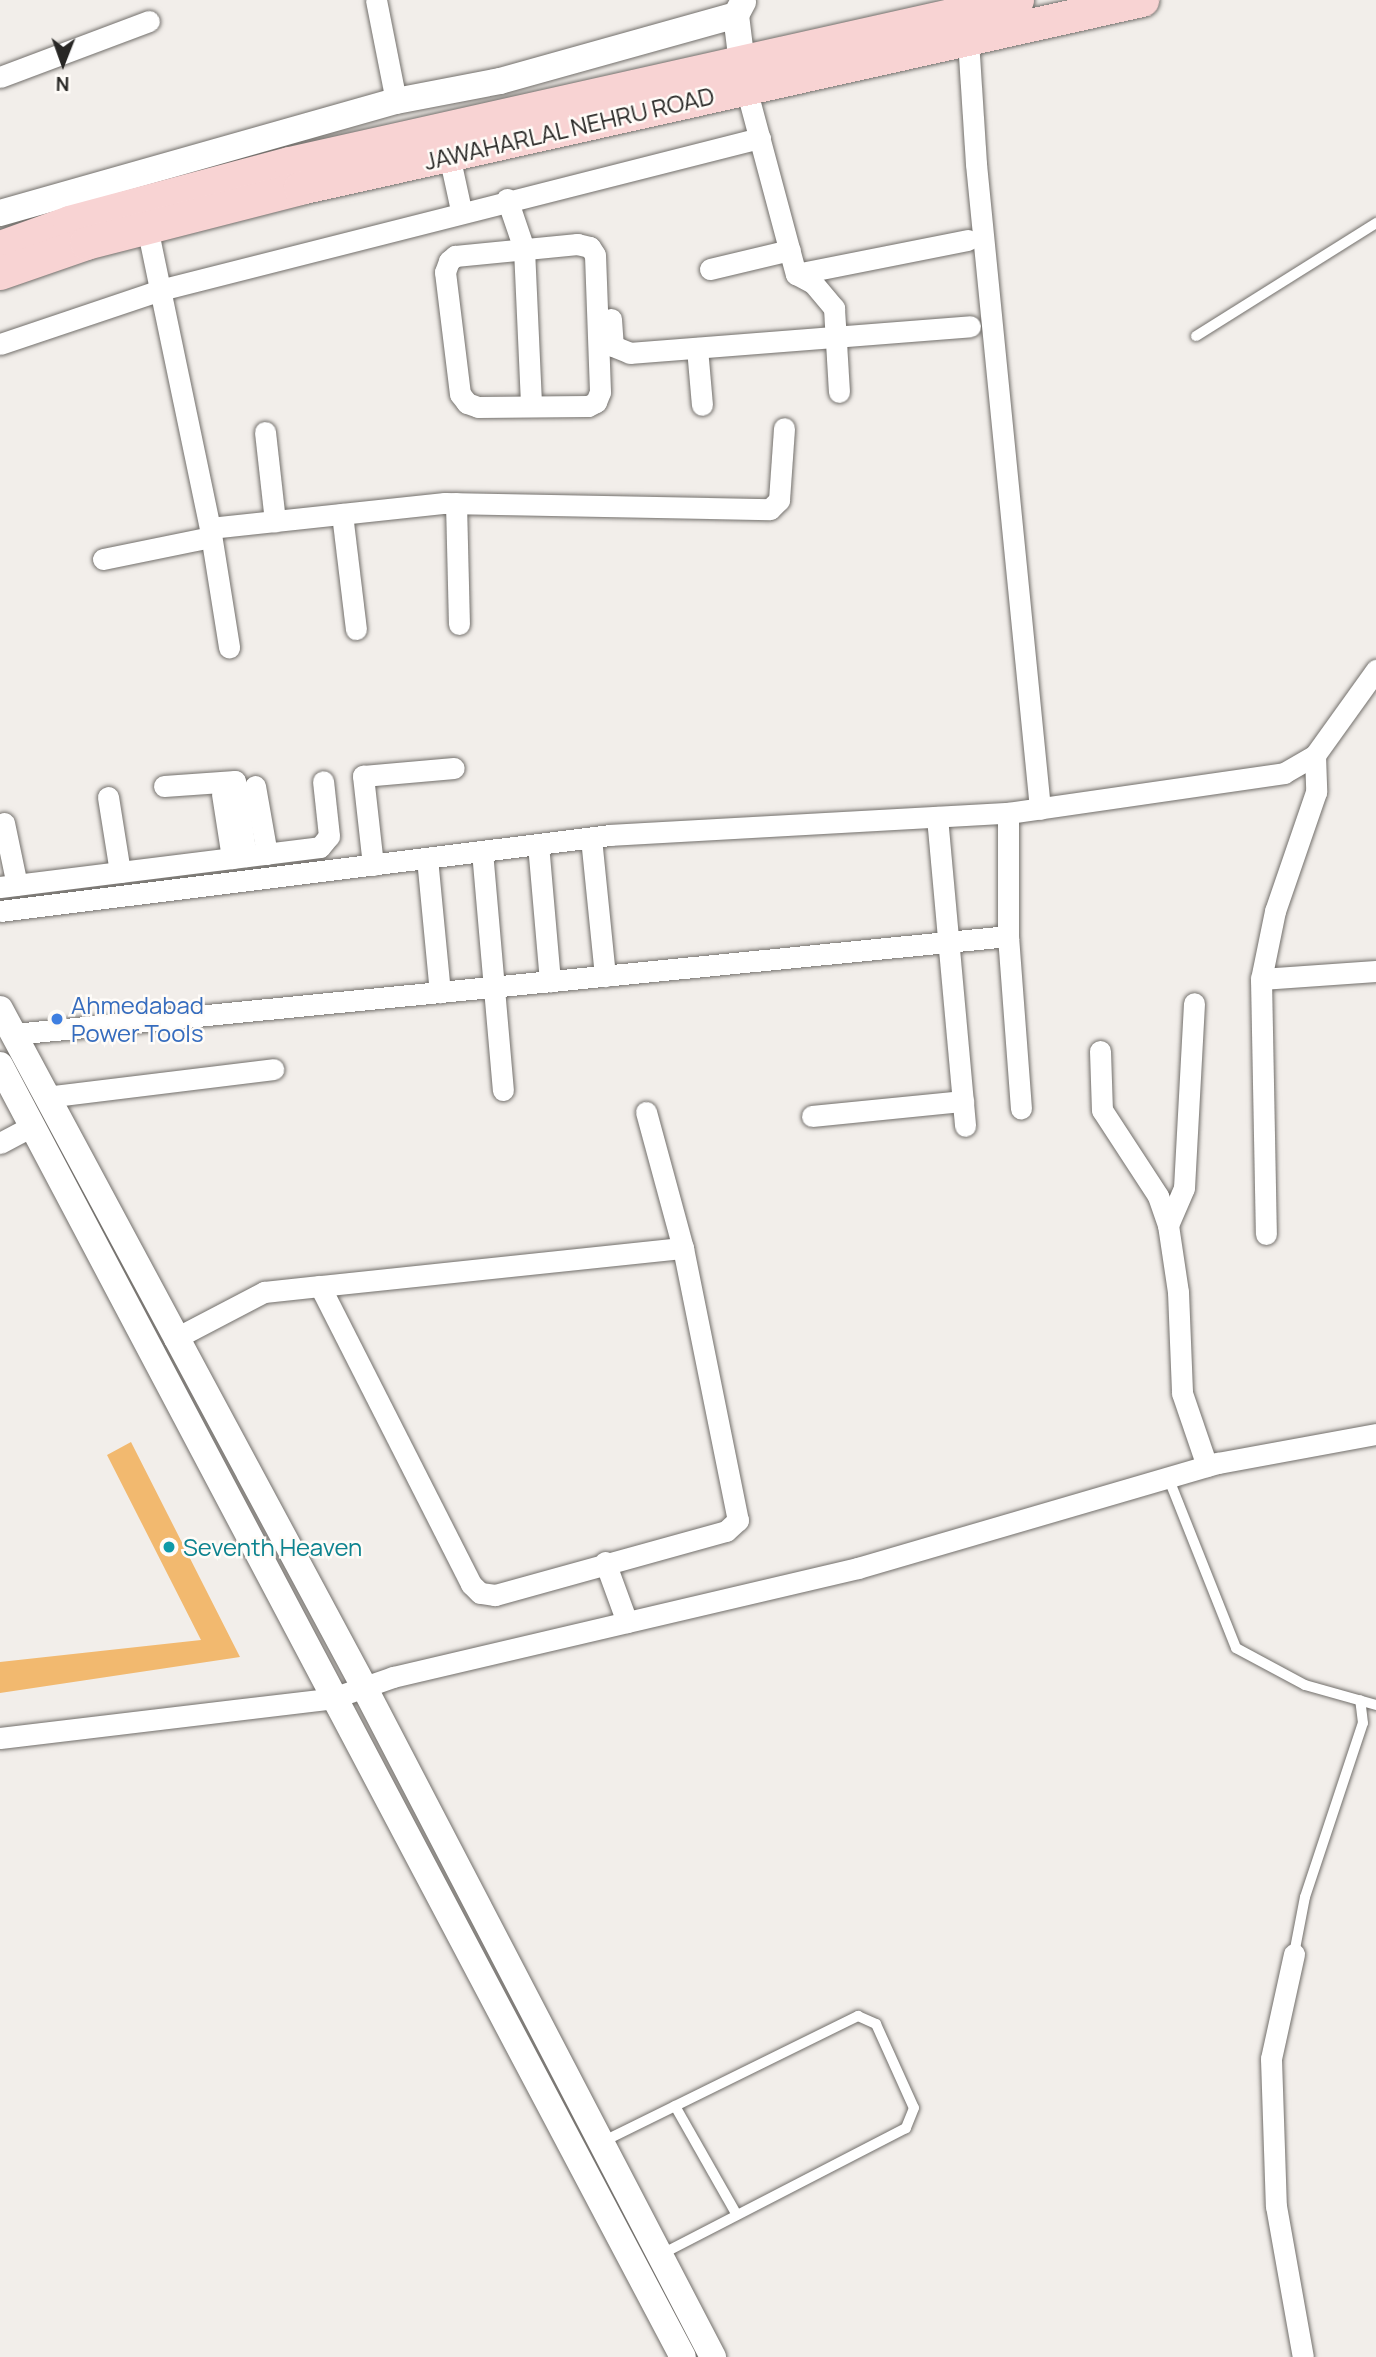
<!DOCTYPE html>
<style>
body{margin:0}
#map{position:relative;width:1376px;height:2357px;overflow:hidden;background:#f2eeea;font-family:Manrope,sans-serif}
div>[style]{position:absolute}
.building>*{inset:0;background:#f2b96f}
.roads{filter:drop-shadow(0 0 2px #726f6b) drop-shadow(0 0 2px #726f6b)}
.service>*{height:10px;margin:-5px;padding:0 5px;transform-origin:5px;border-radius:5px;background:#fff}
.minor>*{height:21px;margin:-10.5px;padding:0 10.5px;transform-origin:10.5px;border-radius:10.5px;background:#fff}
.tertiary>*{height:26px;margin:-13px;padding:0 13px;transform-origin:13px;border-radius:13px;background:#fff}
.primary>*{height:33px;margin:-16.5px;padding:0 16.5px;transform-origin:16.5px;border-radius:16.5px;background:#f8d3d3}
.dots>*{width:19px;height:19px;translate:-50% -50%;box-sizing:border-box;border:4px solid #fffcf8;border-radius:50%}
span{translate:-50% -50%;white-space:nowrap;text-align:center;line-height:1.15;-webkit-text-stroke:5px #fffcf8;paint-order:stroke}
.street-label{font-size:24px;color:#282725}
.shop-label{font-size:24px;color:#366cbe}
.left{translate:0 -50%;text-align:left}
.culture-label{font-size:24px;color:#0d838f}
.north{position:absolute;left:28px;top:28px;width:70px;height:70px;-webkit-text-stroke:5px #fffcf8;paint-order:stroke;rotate:181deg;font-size:19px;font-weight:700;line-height:28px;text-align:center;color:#282725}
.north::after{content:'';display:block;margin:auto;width:24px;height:32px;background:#282725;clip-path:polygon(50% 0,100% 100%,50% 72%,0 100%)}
</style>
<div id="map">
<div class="building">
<i style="clip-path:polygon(131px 1442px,240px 1657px,0 1693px,0 1662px,201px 1640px,107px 1455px)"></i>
</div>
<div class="roads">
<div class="service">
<i style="left:1196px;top:336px;width:213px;rotate:-32.1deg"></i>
<i style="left:1168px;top:1477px;width:184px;rotate:68.3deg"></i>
<i style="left:1236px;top:1648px;width:78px;rotate:28.2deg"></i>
<i style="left:1305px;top:1685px;width:74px;rotate:15.7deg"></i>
<i style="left:1294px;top:1954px;width:58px;rotate:-79.1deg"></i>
<i style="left:1305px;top:1897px;width:183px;rotate:-71.6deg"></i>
<i style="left:1363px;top:1723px;width:23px;rotate:-97deg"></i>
<i style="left:675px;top:2106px;width:125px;rotate:60.4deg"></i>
<i style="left:600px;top:2143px;width:288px;rotate:-26.2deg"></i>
<i style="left:858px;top:2016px;width:20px;rotate:24deg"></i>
<i style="left:876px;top:2024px;width:92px;rotate:65.7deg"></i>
<i style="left:914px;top:2108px;width:22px;rotate:112deg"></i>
<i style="left:906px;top:2128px;width:275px;rotate:152.7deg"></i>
</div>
<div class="minor">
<i style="left:376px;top:0;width:103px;rotate:78.8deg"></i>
<i style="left:968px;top:40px;width:124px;rotate:86.3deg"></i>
<i style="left:976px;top:164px;width:648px;rotate:84.33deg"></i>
<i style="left:0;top:77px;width:159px;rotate:-20.6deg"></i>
<i style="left:746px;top:88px;width:193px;rotate:75deg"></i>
<i style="left:796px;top:274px;width:175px;rotate:-11.2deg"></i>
<i style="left:449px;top:155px;width:56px;rotate:77.7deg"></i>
<i style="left:507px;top:199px;width:53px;rotate:71.2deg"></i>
<i style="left:524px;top:249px;width:157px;rotate:87.4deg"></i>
<i style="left:147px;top:227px;width:308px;rotate:78.2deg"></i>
<i style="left:210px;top:528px;width:236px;rotate:-6.1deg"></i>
<i style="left:445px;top:503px;width:325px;rotate:1.1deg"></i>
<i style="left:770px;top:509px;width:13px;rotate:-45deg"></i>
<i style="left:779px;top:500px;width:72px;rotate:-86deg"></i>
<i style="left:577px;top:244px;width:13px;rotate:13deg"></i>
<i style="left:590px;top:247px;width:9px;rotate:58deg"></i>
<i style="left:595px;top:255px;width:137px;rotate:87.9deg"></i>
<i style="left:600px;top:392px;width:11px;rotate:112deg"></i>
<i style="left:596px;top:402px;width:9px;rotate:153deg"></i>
<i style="left:588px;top:406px;width:110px;rotate:179.5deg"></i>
<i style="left:478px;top:407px;width:12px;rotate:-160deg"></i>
<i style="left:467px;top:403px;width:11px;rotate:-128deg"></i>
<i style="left:460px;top:394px;width:123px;rotate:-97deg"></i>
<i style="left:445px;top:272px;width:12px;rotate:-70deg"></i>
<i style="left:449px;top:261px;width:8px;rotate:-40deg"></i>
<i style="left:455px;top:256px;width:123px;rotate:-5.6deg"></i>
<i style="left:710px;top:269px;width:82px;rotate:-13.4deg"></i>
<i style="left:796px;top:274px;width:19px;rotate:28deg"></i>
<i style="left:813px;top:283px;width:33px;rotate:50deg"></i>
<i style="left:834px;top:308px;width:84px;rotate:86.6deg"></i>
<i style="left:611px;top:319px;width:27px;rotate:86deg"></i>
<i style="left:613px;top:346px;width:18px;rotate:22deg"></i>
<i style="left:630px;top:353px;width:341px;rotate:-4.5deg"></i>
<i style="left:0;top:344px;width:169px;rotate:-18.6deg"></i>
<i style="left:160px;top:290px;width:619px;rotate:-14.22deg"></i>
<i style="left:697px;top:348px;width:57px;rotate:85deg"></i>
<i style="left:265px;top:432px;width:90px;rotate:83.6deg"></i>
<i style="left:456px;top:503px;width:121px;rotate:88.6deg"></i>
<i style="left:342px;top:514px;width:116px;rotate:83.1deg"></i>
<i style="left:210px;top:528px;width:121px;rotate:80.9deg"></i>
<i style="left:103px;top:559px;width:110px;rotate:-11.5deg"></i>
<i style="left:1315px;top:755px;width:37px;rotate:88deg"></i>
<i style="left:1316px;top:792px;width:126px;rotate:109deg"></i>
<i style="left:1275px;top:911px;width:69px;rotate:101.6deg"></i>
<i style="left:1261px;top:979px;width:115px;rotate:-4deg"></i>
<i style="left:164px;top:786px;width:71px;rotate:-4deg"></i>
<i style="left:235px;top:781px;width:76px;rotate:81.7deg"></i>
<i style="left:255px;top:786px;width:69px;rotate:80deg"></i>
<i style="left:222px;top:794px;width:65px;rotate:81.1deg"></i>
<i style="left:108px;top:797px;width:76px;rotate:80.9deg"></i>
<i style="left:1008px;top:813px;width:123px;rotate:90deg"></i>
<i style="left:1008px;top:936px;width:173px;rotate:85.7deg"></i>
<i style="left:937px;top:817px;width:310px;rotate:84.8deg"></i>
<i style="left:4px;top:823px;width:63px;rotate:78.2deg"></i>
<i style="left:591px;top:838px;width:139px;rotate:84.2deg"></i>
<i style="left:538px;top:844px;width:138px;rotate:85deg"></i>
<i style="left:482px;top:851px;width:240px;rotate:85deg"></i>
<i style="left:427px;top:858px;width:135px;rotate:84.5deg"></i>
<i style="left:373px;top:865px;width:90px;rotate:-96.4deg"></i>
<i style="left:363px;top:776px;width:91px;rotate:-5deg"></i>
<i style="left:0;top:887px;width:322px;rotate:-7.1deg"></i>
<i style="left:320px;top:847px;width:14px;rotate:-51deg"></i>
<i style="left:329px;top:836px;width:55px;rotate:-96.2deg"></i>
<i style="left:0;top:911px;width:615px;rotate:-7.1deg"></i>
<i style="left:610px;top:835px;width:399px;rotate:-3.2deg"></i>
<i style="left:1008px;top:813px;width:279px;rotate:-8.2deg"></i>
<i style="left:1284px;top:773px;width:36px;rotate:-30deg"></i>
<i style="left:1315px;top:755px;width:105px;rotate:-54.3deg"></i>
<i style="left:1261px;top:979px;width:255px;rotate:88.9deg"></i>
<i style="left:14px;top:1034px;width:999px;rotate:-5.63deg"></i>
<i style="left:1100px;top:1051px;width:59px;rotate:88.1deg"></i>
<i style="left:1102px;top:1110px;width:103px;rotate:56.9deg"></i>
<i style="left:1158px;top:1196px;width:31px;rotate:71deg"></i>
<i style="left:1168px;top:1225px;width:68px;rotate:81.5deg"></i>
<i style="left:1178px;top:1292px;width:101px;rotate:87.7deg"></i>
<i style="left:1182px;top:1393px;width:77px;rotate:71.1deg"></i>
<i style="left:46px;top:1097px;width:229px;rotate:-7deg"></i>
<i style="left:646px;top:1112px;width:141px;rotate:74.8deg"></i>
<i style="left:812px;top:1116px;width:152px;rotate:-5.7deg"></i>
<i style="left:0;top:1143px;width:36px;rotate:-28deg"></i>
<i style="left:1168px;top:1225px;width:40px;rotate:-66.6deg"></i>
<i style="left:1184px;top:1188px;width:185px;rotate:-86.9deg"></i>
<i style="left:174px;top:1339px;width:102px;rotate:-27.6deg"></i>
<i style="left:264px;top:1292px;width:56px;rotate:-6.1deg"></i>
<i style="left:320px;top:1286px;width:365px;rotate:-6deg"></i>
<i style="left:683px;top:1248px;width:278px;rotate:78.6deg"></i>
<i style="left:738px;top:1520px;width:16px;rotate:137deg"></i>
<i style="left:726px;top:1531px;width:240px;rotate:164.5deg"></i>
<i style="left:495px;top:1595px;width:15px;rotate:-172deg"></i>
<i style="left:480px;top:1593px;width:13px;rotate:-135deg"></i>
<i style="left:471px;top:1584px;width:334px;rotate:-116.9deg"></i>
<i style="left:605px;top:1562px;width:64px;rotate:69.9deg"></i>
<i style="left:0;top:1738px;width:335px;rotate:-6.8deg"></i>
<i style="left:333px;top:1698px;width:64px;rotate:-19.3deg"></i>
<i style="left:393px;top:1677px;width:478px;rotate:-13.2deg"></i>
<i style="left:858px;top:1568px;width:375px;rotate:-16.3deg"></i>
<i style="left:1218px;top:1463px;width:161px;rotate:-10.4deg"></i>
<i style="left:1294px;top:1954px;width:107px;rotate:102.4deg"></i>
<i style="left:1271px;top:2059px;width:147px;rotate:88.1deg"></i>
<i style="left:1276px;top:2206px;width:153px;rotate:79.9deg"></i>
</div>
<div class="tertiary">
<i style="left:743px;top:2px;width:15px;rotate:118deg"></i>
<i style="left:736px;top:15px;width:65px;rotate:83deg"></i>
<i style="left:0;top:213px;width:412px;rotate:-15.8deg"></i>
<i style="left:396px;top:101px;width:106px;rotate:-10.9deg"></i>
<i style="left:500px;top:81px;width:245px;rotate:-15.6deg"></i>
<i style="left:0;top:1009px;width:767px;rotate:61.76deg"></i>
<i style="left:363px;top:1685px;width:758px;rotate:62.49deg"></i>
<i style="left:0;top:1065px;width:1461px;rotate:62.14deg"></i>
</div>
<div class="primary">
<i style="left:0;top:247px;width:73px;rotate:-19.9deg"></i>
<i style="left:69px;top:222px;width:228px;rotate:-15deg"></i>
<i style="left:289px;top:163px;width:746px;rotate:-12.62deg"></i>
<i style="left:0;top:273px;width:91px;rotate:-19.2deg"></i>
<i style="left:86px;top:243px;width:221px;rotate:-14.4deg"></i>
<i style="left:300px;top:188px;width:863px;rotate:-12.59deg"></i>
</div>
</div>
<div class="dots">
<i style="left:57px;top:1019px;background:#3f7fe0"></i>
<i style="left:169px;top:1547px;background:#0f9aa8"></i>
</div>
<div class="street-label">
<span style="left:569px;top:128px;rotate:-13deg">JAWAHARLAL NEHRU ROAD</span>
</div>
<div class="shop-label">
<span class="left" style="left:71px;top:1019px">Ahmedabad<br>Power Tools</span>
</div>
<div class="culture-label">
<span class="left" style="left:183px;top:1547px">Seventh Heaven</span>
</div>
<div class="north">N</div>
</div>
